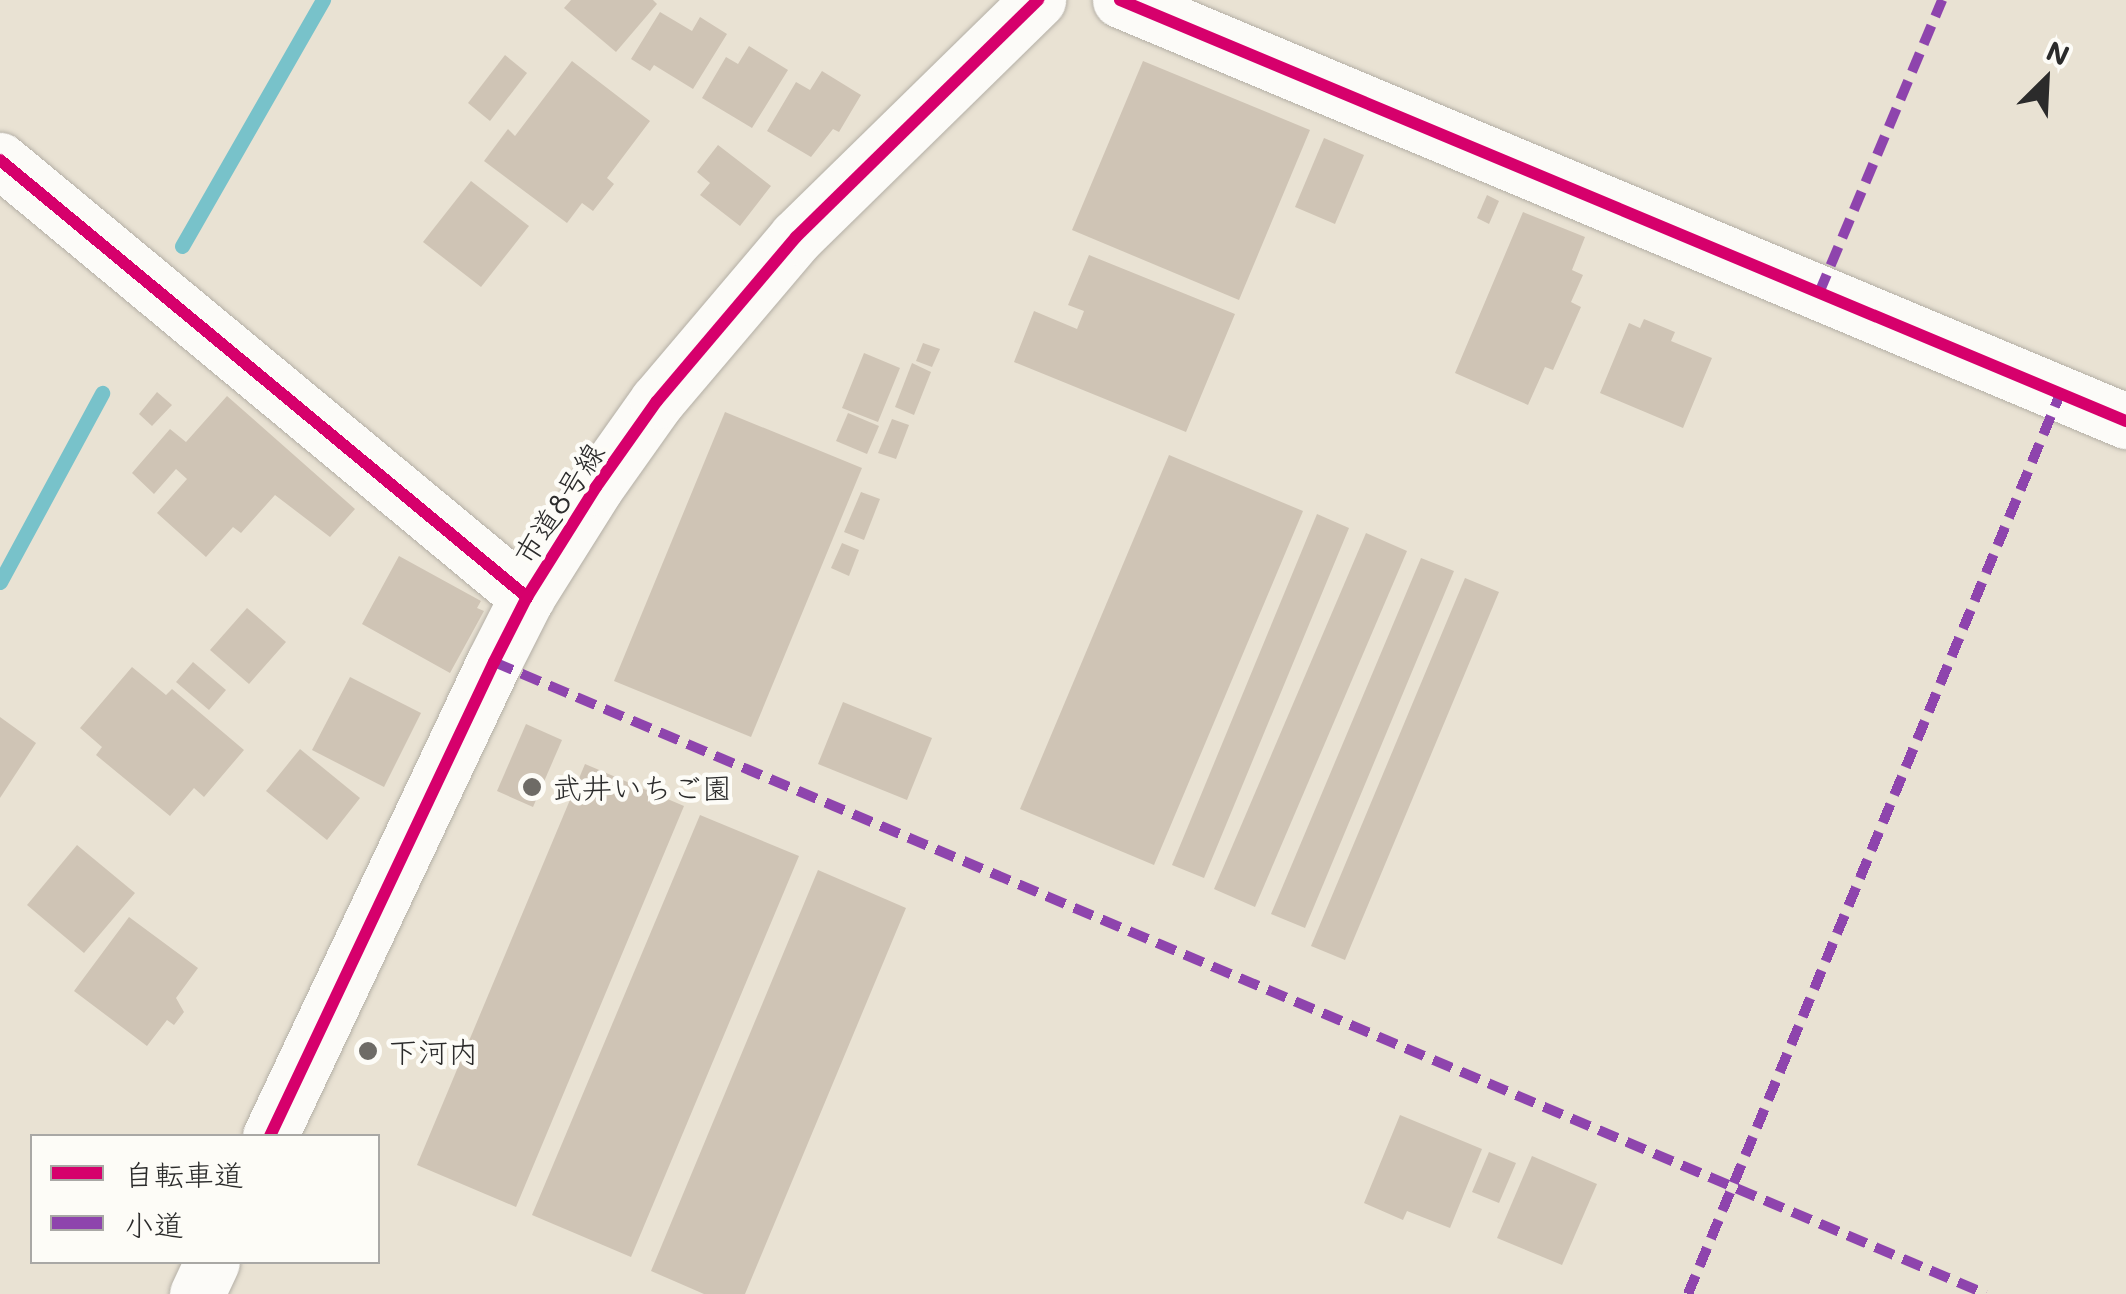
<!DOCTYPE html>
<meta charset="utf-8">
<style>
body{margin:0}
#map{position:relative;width:2126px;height:1294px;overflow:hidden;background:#e9e2d3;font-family:Mali,"Klee One",sans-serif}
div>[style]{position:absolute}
.stream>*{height:15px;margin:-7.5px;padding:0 7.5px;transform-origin:7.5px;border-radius:7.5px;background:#78c2ca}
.building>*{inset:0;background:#cfc4b5}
.roads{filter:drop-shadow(0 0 2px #b4afa6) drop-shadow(0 0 2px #b4afa6)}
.street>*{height:55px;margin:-27.5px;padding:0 27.5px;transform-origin:27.5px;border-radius:27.5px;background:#fcfbf8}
.secondary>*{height:55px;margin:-27.5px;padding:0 27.5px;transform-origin:27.5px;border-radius:27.5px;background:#fcfbf8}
.quiet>*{height:10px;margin-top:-5px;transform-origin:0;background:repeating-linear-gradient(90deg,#8e44ad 0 20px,transparent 0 30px)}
.cycleway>*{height:12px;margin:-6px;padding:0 6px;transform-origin:6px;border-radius:6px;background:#d6006c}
.dots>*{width:28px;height:28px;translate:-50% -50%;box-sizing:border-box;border:5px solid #fdfcf7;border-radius:50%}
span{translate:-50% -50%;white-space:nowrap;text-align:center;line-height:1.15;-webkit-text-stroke:9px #fdfcf7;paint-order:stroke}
.street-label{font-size:30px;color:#2b2b2b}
.poi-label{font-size:30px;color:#2b2b2b}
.left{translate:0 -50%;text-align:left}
.legend{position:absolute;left:30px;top:1134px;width:350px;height:130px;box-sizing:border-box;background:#fdfcf7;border:2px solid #a9a8a5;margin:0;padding:12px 18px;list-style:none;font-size:30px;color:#2b2b2b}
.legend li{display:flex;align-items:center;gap:20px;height:50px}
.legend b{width:50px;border:2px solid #a9a8a5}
.north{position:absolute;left:1996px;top:30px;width:100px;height:100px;-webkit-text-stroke:8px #fdfcf7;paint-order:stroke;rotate:24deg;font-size:28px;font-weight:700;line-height:40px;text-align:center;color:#2b2b2b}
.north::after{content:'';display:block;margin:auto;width:35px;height:45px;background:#2b2b2b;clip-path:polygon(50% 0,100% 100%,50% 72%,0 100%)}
</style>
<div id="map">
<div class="stream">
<i style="left:182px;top:246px;width:284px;rotate:-60.2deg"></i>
<i style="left:0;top:582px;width:215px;rotate:-61.6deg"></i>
</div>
<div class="building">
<i style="clip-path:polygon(571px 0,653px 0,657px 4px,616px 52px,564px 8px)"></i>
<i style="clip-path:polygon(660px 12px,692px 31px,700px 17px,727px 34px,693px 89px,654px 65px,650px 71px,631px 59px)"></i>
<i style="clip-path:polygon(749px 46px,788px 70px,752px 128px,702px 98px,726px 57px,738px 64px)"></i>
<i style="clip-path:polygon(505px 55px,527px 73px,490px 121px,468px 103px)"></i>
<i style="clip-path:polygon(572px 61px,650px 121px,607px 178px,614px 184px,593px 211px,582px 203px,567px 223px,484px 161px,508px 129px,515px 136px)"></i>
<i style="clip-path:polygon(1143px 61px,1310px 130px,1239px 300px,1072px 230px)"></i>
<i style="clip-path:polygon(822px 71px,861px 95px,839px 132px,833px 129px,811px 157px,767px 131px,796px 82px,810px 90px)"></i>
<i style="clip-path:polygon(1324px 138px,1364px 155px,1335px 224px,1295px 207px)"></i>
<i style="clip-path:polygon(718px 145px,771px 186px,740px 226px,700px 195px,710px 183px,697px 172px)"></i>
<i style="clip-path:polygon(471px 181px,529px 226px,481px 287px,423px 242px)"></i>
<i style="clip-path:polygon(1487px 195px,1499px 201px,1489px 224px,1477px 218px)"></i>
<i style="clip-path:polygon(1523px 212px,1585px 237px,1572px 270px,1583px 275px,1571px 302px,1581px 307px,1553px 370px,1545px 367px,1528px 405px,1455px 373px)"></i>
<i style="clip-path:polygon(1089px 255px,1235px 314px,1186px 432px,1014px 362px,1034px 311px,1077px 329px,1084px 311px,1068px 305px)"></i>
<i style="clip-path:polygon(1644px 319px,1675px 332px,1671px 341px,1712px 358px,1683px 428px,1600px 393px,1629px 323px,1640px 328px)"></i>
<i style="clip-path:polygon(923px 343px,940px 349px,932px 367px,916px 361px)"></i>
<i style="clip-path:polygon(864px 353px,900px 368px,878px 422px,842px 408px)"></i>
<i style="clip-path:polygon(912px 363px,931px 372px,914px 415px,895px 407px)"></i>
<i style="clip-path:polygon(157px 392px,172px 405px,152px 426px,139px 414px)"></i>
<i style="clip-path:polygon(227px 396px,355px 509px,330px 537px,275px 495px,241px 533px,233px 527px,206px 557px,157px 513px,187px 479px,176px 469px,154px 494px,132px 473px,170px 429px,186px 442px)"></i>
<i style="clip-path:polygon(725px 412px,862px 468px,751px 737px,614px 681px)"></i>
<i style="clip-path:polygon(848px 413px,879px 426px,867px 454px,836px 441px)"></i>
<i style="clip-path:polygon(892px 419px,909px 425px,896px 459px,878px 453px)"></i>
<i style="clip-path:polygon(1169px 455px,1303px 511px,1154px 865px,1020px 809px)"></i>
<i style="clip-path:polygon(861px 492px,880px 499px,864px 540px,844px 532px)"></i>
<i style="clip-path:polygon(1317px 514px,1349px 528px,1204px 878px,1172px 865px)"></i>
<i style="clip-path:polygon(1366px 533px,1407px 551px,1255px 907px,1214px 889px)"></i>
<i style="clip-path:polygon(842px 543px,859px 550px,849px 576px,831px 568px)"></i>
<i style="clip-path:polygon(399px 556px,481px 601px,477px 608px,484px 611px,450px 673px,362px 624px)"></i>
<i style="clip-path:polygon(1421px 558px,1454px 571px,1305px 928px,1271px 914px)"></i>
<i style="clip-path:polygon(1465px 578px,1499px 592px,1345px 960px,1311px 946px)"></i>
<i style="clip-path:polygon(247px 608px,286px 642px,249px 684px,210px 650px)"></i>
<i style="clip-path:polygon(193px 662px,226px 690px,209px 710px,176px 682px)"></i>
<i style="clip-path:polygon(132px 667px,166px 695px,172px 689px,244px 750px,204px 797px,194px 788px,170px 816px,96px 755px,102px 747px,80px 728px)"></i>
<i style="clip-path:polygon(350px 677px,421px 713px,384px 787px,312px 750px)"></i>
<i style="clip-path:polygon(843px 702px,932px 738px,907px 800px,818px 764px)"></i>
<i style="clip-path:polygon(0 717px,36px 743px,0 798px)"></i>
<i style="clip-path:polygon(526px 724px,562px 740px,533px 807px,497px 791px)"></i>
<i style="clip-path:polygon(300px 749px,360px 798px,327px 840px,266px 791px)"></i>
<i style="clip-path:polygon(585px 764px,684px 806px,516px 1207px,417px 1165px)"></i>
<i style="clip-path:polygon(700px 815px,799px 856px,631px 1257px,532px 1215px)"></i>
<i style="clip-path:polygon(77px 845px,135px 893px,84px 953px,27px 905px)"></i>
<i style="clip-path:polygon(818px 870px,906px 908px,745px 1294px,704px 1294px,651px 1271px)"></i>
<i style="clip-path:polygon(129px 917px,198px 968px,176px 998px,184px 1012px,174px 1025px,167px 1020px,147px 1046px,74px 991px)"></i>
<i style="clip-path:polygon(1400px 1115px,1482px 1149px,1450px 1228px,1407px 1211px,1403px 1220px,1364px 1203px)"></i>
<i style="clip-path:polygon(1489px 1152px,1516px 1163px,1499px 1203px,1472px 1192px)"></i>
<i style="clip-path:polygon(1532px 1156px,1597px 1184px,1562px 1265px,1497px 1238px)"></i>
</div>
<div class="roads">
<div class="street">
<i style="left:1120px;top:0;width:1091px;rotate:22.71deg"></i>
<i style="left:0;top:160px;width:685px;rotate:39.67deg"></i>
</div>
<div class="secondary">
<i style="left:270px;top:1136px;width:524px;rotate:-64.71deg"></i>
<i style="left:494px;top:662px;width:73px;rotate:-63.1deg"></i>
<i style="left:527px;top:597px;width:130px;rotate:-57.9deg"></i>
<i style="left:596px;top:487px;width:105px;rotate:-54.7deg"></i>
<i style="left:657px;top:401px;width:215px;rotate:-49.7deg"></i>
<i style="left:796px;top:237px;width:339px;rotate:-44.4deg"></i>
<i style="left:197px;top:1294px;width:35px;rotate:-65deg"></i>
</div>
</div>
<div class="quiet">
<i style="left:1819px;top:293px;width:318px;rotate:-67.2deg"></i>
<i style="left:494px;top:662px;width:1620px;rotate:22.96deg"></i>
<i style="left:1688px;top:1294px;width:974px;rotate:-67.54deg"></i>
</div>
<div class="cycleway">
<i style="left:1120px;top:0;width:1091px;rotate:22.71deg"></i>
<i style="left:0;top:160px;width:685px;rotate:39.67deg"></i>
<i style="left:270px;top:1136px;width:524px;rotate:-64.71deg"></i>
<i style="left:494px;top:662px;width:73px;rotate:-63.1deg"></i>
<i style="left:527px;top:597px;width:130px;rotate:-57.9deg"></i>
<i style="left:596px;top:487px;width:105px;rotate:-54.7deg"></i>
<i style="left:657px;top:401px;width:215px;rotate:-49.7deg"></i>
<i style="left:796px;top:237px;width:339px;rotate:-44.4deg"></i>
</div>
<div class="dots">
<i style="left:532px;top:787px;background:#6e6b66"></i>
<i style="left:368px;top:1051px;background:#6e6b66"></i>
</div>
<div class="street-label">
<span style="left:558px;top:503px;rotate:-57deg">市道8号線</span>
</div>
<div class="poi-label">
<span class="left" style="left:552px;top:787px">武井いちご園</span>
<span class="left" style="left:388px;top:1051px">下河内</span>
</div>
<ul class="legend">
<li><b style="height:12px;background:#d6006c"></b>自転車道</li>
<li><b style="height:12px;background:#8e44ad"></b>小道</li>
</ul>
<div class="north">N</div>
</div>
